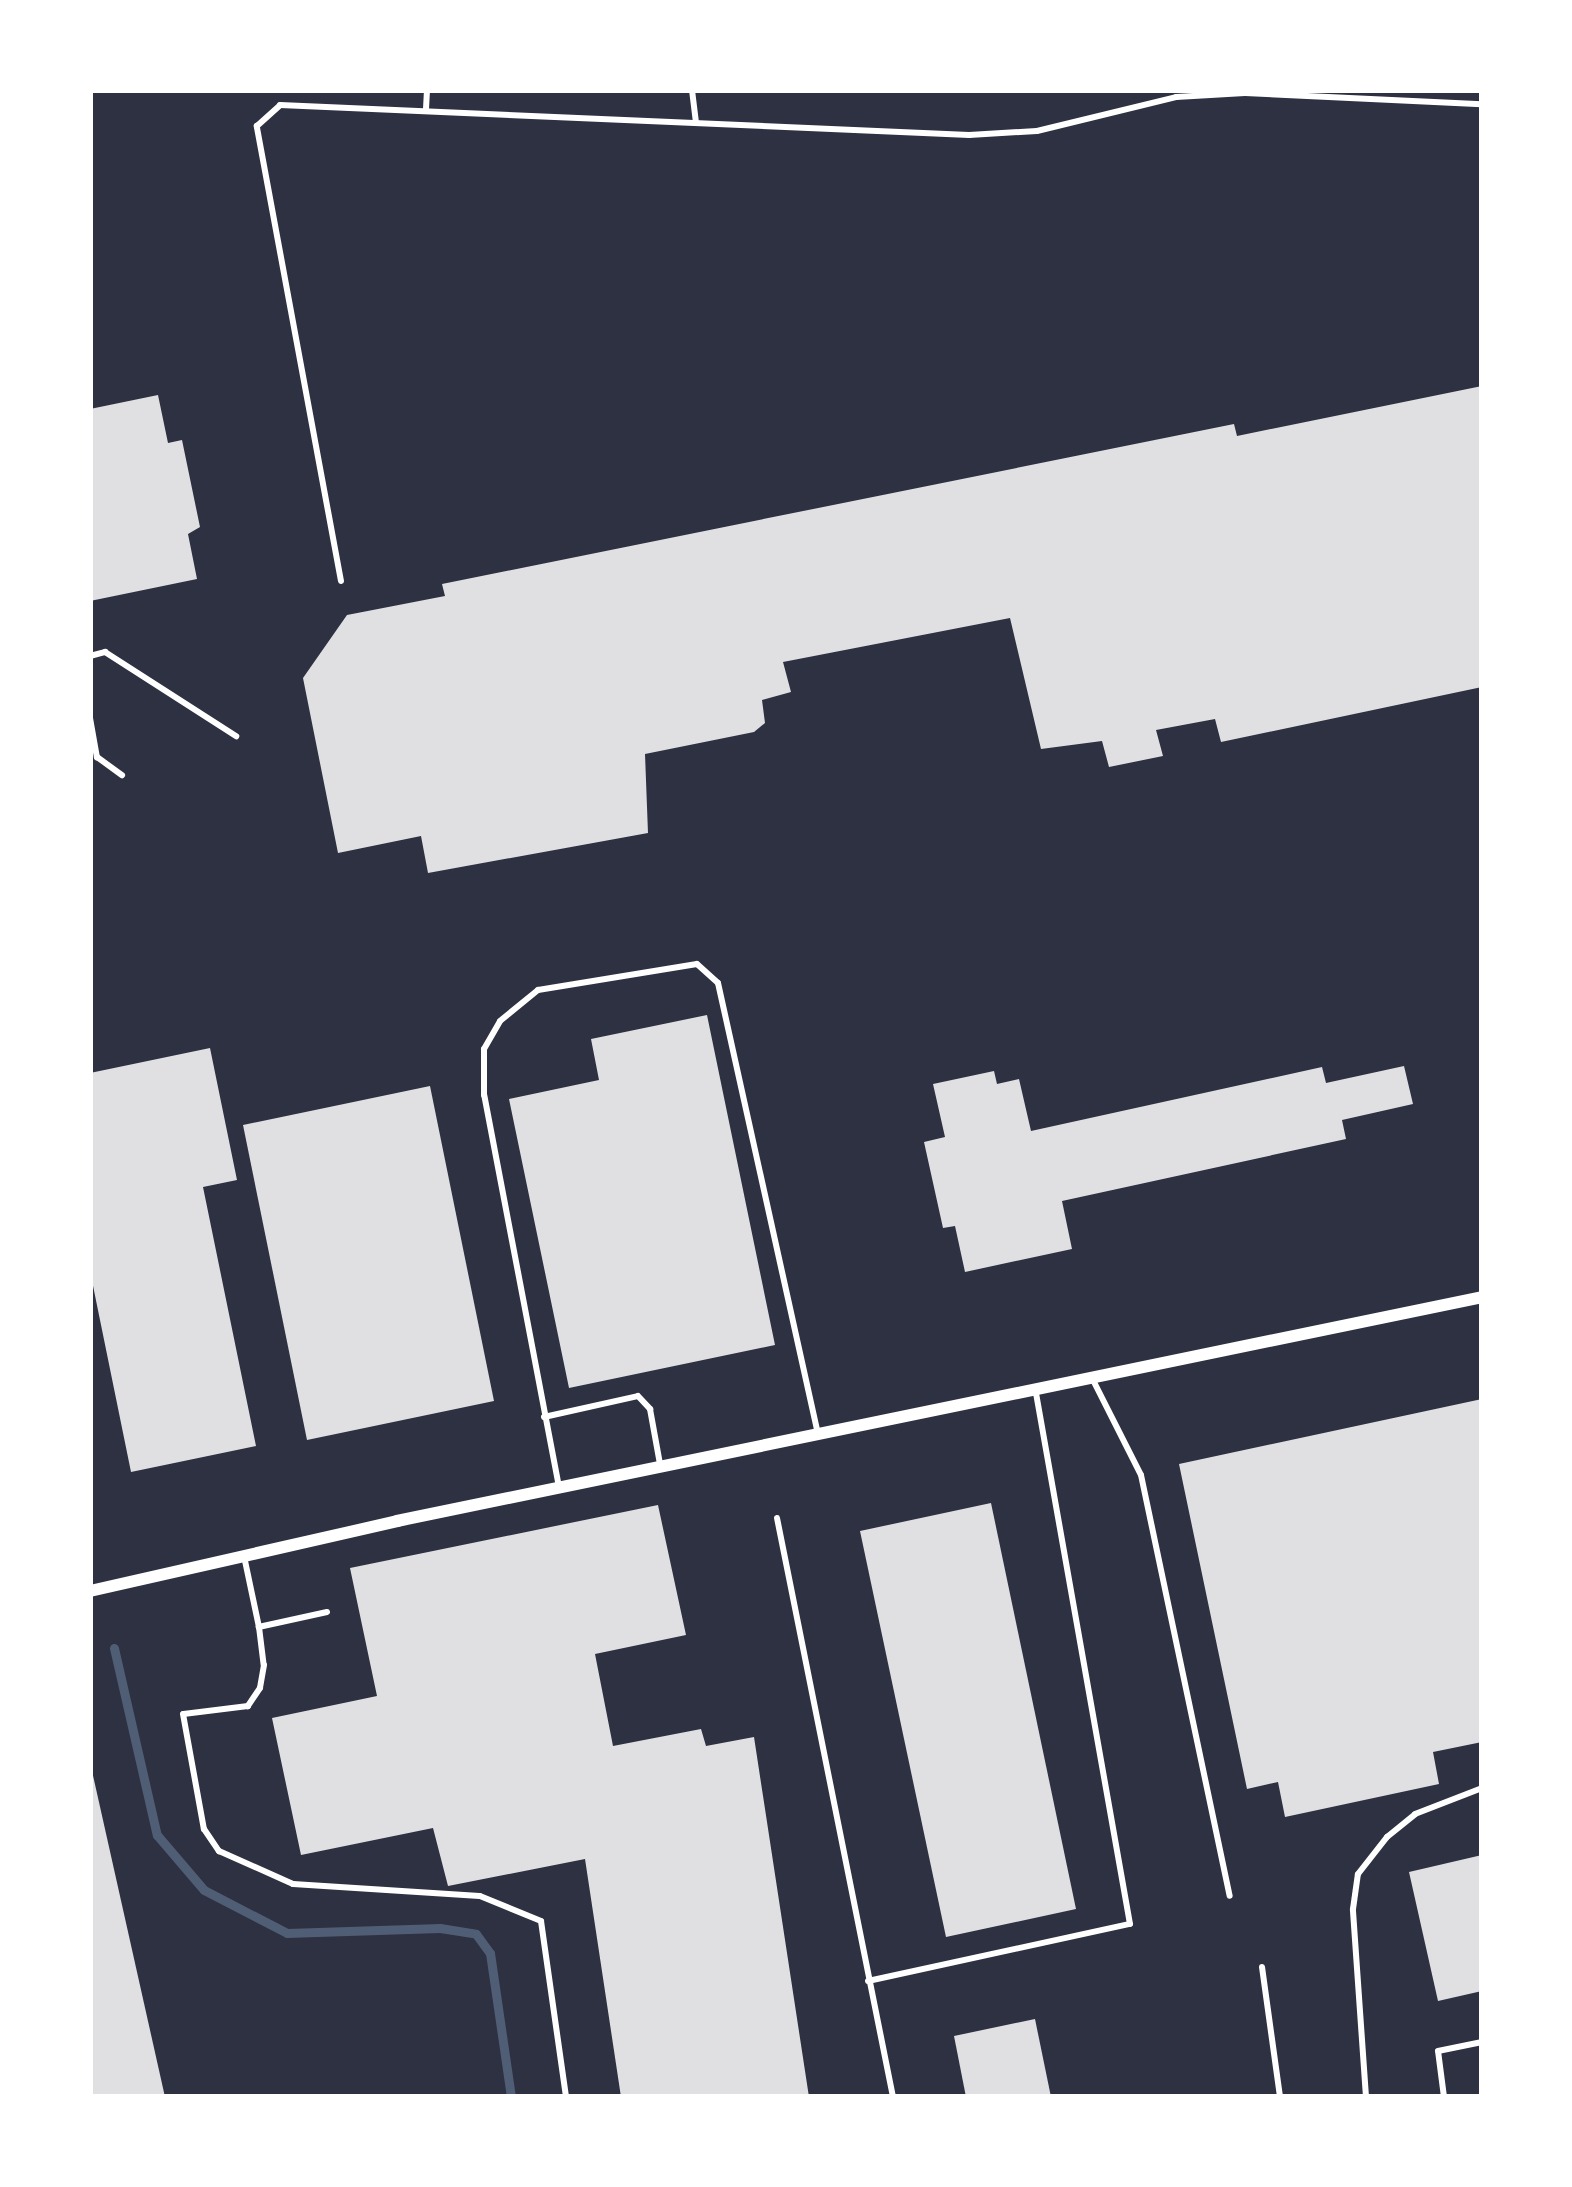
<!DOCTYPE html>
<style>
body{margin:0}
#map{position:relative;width:1572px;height:2187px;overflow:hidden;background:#2d3142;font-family:Quicksand,sans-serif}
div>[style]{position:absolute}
.stream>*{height:9px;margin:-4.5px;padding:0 4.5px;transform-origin:4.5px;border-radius:4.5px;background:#4f5d75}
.building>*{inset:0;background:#e0e0e3}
.service>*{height:6px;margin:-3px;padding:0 3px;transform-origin:3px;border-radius:3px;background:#fff}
.minor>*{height:12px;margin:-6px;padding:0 6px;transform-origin:6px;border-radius:6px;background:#fff}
span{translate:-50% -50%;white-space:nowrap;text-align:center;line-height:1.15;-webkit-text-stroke:12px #fff;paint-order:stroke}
.frame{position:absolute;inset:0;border:93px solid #fff;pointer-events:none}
</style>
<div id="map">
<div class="stream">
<i style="left:114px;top:1648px;width:192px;rotate:77.1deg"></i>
<i style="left:157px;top:1835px;width:72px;rotate:49.5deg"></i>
<i style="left:204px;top:1890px;width:93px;rotate:27.4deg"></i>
<i style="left:287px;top:1933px;width:153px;rotate:-1.9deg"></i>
<i style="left:440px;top:1928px;width:36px;rotate:9deg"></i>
<i style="left:476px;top:1934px;width:24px;rotate:54deg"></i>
<i style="left:490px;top:1953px;width:146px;rotate:81.7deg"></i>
</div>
<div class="building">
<i style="clip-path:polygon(1482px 386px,1482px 687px,1221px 742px,1215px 719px,1156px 730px,1163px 756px,1109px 767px,1102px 741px,1041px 749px,1010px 618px,783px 662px,791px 692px,762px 700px,765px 723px,754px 732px,645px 754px,648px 833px,428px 873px,421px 836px,338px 853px,303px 678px,347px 615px,445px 596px,442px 584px,1234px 424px,1237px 436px)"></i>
<i style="clip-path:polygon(158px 395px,168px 443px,182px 440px,200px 527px,188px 534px,197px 579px,90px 601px,90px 409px)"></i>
<i style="clip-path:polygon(707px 1015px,775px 1345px,569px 1388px,509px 1099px,599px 1080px,591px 1039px)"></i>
<i style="clip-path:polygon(210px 1048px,237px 1180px,203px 1187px,256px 1446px,131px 1472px,90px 1271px,90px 1073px)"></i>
<i style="clip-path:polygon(1404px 1066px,1413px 1104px,1342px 1120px,1346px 1139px,1062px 1201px,1072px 1249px,965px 1272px,955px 1226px,943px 1228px,924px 1142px,945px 1137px,933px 1084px,994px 1071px,997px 1084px,1019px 1079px,1031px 1131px,1322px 1067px,1326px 1083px)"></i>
<i style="clip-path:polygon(430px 1086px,494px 1401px,307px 1440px,243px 1125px)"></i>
<i style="clip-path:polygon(1482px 1399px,1482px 1742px,1433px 1752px,1439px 1784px,1285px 1817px,1278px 1782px,1247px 1789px,1179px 1464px)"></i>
<i style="clip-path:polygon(991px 1503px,1076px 1909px,946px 1937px,860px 1531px)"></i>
<i style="clip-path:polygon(658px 1505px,686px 1635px,595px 1654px,613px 1746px,701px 1729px,706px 1746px,754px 1737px,809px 2097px,621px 2097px,585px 1859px,448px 1886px,433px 1828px,301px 1855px,272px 1718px,377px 1696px,350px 1568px)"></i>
<i style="clip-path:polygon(90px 1771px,92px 1771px,165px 2097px,90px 2097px)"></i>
<i style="clip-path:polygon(1482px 1855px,1482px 1991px,1438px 2001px,1409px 1872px)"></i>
<i style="clip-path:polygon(1035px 2019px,1051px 2097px,966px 2097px,954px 2036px)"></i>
</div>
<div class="service">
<i style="left:692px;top:90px;width:32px;rotate:83deg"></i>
<i style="left:426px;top:109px;width:19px;rotate:-87deg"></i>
<i style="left:341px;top:581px;width:463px;rotate:-100.5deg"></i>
<i style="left:257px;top:126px;width:31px;rotate:-42deg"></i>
<i style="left:280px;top:105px;width:690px;rotate:2.49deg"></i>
<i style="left:969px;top:135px;width:68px;rotate:-3.4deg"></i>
<i style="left:1037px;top:131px;width:143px;rotate:-13.7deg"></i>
<i style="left:1176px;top:97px;width:69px;rotate:-3.3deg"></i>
<i style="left:1245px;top:93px;width:237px;rotate:2.7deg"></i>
<i style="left:90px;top:656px;width:16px;rotate:-15deg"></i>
<i style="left:105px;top:652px;width:156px;rotate:32.7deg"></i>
<i style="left:90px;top:718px;width:40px;rotate:80deg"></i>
<i style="left:97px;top:757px;width:31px;rotate:36deg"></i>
<i style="left:1093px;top:1380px;width:106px;rotate:63.2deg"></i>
<i style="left:1141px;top:1475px;width:430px;rotate:78.1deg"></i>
<i style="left:544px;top:1417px;width:96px;rotate:-12.6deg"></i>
<i style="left:638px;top:1396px;width:18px;rotate:47deg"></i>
<i style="left:650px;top:1409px;width:56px;rotate:79.7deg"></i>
<i style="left:559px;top:1487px;width:399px;rotate:-100.8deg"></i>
<i style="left:484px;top:1095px;width:46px;rotate:-90deg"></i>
<i style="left:484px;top:1049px;width:32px;rotate:-60deg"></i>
<i style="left:500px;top:1021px;width:49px;rotate:-39.2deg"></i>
<i style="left:538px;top:990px;width:161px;rotate:-9.3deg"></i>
<i style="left:697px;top:964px;width:28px;rotate:42deg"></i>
<i style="left:718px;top:983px;width:461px;rotate:77.5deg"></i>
<i style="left:777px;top:1518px;width:591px;rotate:78.67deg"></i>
<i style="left:244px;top:1556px;width:73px;rotate:78.1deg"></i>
<i style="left:327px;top:1612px;width:70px;rotate:167.6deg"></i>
<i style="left:259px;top:1627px;width:38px;rotate:83deg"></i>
<i style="left:264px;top:1665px;width:23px;rotate:100deg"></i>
<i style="left:260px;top:1688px;width:22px;rotate:124deg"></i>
<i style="left:248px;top:1706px;width:65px;rotate:173deg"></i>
<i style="left:183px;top:1714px;width:117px;rotate:79.7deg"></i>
<i style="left:204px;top:1829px;width:27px;rotate:56deg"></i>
<i style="left:219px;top:1851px;width:81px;rotate:24deg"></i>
<i style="left:293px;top:1884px;width:187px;rotate:3.7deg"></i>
<i style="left:480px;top:1896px;width:66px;rotate:22.3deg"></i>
<i style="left:541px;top:1921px;width:178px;rotate:81.9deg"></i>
<i style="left:1262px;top:1967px;width:131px;rotate:82.1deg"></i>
<i style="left:868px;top:1981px;width:268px;rotate:-12.3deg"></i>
<i style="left:1130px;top:1924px;width:539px;rotate:-100.04deg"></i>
<i style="left:430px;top:2097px;width:19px"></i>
<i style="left:1366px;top:2097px;width:188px;rotate:-94deg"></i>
<i style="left:1353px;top:1909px;width:35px;rotate:-82deg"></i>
<i style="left:1358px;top:1874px;width:47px;rotate:-51.9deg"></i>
<i style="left:1387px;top:1837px;width:36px;rotate:-39deg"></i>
<i style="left:1415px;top:1814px;width:72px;rotate:-21.2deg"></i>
<i style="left:1444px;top:2097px;width:46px;rotate:-97.4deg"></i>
<i style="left:1438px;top:2051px;width:45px;rotate:-11.6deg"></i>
</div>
<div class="minor">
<i style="left:90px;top:1591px;width:315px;rotate:-12.8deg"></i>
<i style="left:397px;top:1521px;width:1108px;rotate:-11.66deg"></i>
</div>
<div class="frame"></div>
</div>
